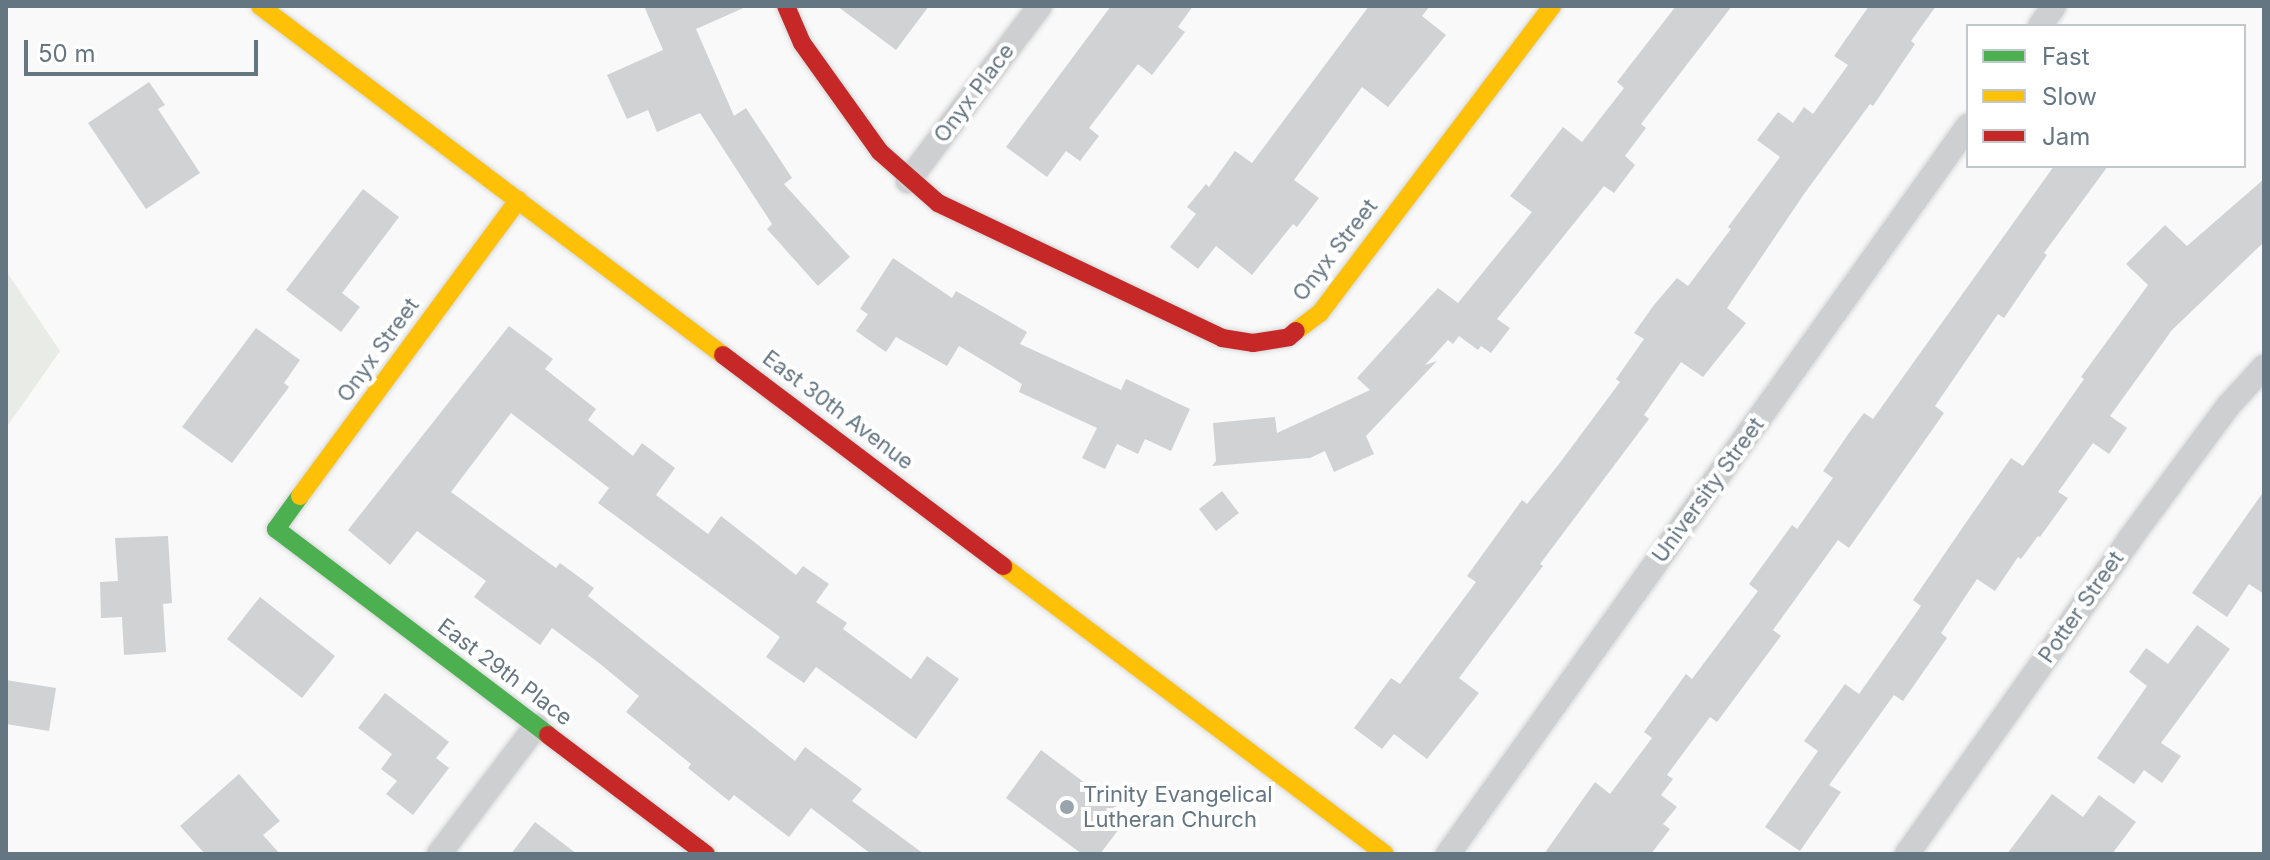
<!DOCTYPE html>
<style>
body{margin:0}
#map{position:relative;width:2270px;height:860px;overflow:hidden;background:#f9f9f9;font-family:Inter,sans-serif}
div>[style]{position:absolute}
.green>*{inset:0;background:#e8ebe6}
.building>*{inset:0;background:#d0d2d3}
.roads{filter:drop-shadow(0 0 2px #d5d6d7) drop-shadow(0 0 2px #d5d6d7)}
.street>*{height:24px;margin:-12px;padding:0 12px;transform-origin:12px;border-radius:12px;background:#cecfd0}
.fast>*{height:18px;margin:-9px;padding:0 9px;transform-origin:9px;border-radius:9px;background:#4caf50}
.slow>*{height:18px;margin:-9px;padding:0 9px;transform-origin:9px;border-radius:9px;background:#ffc107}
.jam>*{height:18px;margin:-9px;padding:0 9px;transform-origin:9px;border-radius:9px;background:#c62828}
.dots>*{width:22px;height:22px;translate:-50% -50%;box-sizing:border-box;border:4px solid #fff;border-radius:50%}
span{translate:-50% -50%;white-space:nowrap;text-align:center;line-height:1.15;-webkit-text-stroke:8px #fff;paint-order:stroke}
.street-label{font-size:22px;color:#657683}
.poi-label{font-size:22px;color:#657683}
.left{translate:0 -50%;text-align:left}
.frame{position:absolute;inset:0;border:8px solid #657683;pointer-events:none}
.legend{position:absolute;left:1966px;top:24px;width:280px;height:144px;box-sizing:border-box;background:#fff;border:2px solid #c1c8cd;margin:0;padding:10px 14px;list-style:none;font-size:24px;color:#657683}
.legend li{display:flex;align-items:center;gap:16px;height:40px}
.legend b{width:40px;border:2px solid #c1c8cd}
.scale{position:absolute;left:24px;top:40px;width:234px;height:36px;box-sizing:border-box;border:4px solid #657683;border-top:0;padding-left:10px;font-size:24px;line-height:28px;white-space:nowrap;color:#657683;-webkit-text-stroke:6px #fff;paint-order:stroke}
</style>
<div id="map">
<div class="green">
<i style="clip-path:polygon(6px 271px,60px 351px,6px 428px)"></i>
</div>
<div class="building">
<i style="clip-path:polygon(644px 6px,748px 6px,696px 29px,734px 116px,746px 108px,792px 178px,784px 184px,850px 257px,818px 286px,767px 229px,772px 224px,700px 113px,657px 132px,648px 110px,627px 119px,607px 75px,663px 50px)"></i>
<i style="clip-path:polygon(837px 6px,929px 6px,896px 50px)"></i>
<i style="clip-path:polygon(1111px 6px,1193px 6px,1178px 27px,1185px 32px,1152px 75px,1138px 64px,1089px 128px,1099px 136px,1080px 161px,1066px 151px,1047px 177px,1006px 147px)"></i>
<i style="clip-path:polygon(1369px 6px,1430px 6px,1422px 16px,1446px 35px,1388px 107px,1362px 87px,1294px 180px,1319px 198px,1297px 227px,1293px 224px,1252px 275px,1216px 246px,1198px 269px,1170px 247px,1196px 214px,1187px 207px,1206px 184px,1209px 187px,1235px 151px,1252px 163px)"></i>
<i style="clip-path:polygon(1676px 6px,1732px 6px,1641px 124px,1646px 128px,1625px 156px,1635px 165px,1614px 193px,1604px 186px,1497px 319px,1510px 328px,1491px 353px,1481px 346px,1478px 350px,1459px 336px,1453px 344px,1448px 340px,1425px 365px,1437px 361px,1366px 436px,1374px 454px,1334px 472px,1325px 451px,1310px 458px,1212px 466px,1216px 461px,1213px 423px,1275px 417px,1277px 433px,1370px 390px,1357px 378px,1438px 288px,1458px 303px,1532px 212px,1510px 196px,1563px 127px,1582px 142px,1624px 88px,1617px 82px)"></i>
<i style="clip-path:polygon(1869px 6px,1936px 6px,1911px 41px,1915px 44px,1873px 106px,1870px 104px,1804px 194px,1727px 308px,1746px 323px,1703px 377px,1681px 362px,1644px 415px,1649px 419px,1540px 564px,1543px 566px,1459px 678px,1479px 693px,1427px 759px,1394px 734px,1382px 749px,1354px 728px,1391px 678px,1400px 684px,1476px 582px,1467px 576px,1522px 500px,1527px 504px,1559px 464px,1620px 382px,1616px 379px,1644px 339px,1634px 333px,1654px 305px,1677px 278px,1688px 286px,1731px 229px,1728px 227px,1780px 157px,1757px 140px,1778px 112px,1793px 123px,1804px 107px,1813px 114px,1848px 65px,1834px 56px)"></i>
<i style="clip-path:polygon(149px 82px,165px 105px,158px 109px,200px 173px,146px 209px,88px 123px)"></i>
<i style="clip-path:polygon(2054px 166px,2108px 166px,2044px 253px,2047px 255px,2004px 318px,1998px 314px,1935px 406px,1944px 413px,1849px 548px,1838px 540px,1773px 630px,1781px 636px,1717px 722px,1710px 717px,1667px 775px,1673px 779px,1661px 795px,1677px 807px,1663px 824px,1670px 829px,1651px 854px,1544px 854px,1595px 782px,1610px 794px,1652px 738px,1644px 732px,1686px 674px,1692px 679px,1758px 591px,1749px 584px,1792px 525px,1797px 529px,1833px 478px,1823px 471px,1849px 433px,1864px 413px,1873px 419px)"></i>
<i style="clip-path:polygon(2264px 179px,2264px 242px,2172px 330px,2110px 416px,2127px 428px,2109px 454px,2093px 443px,2058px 492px,2068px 498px,2040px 537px,2038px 536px,2021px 559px,2018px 557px,1995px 591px,1977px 579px,1941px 633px,1947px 638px,1903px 701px,1894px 695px,1829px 785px,1841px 792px,1800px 851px,1765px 827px,1818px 751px,1804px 741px,1845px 684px,1859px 694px,1921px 606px,1913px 600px,1965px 524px,2011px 458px,2023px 466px,2084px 379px,2081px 377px,2148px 285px,2126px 264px,2165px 225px,2187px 246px)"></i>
<i style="clip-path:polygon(363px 189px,399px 217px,342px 293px,360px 307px,341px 332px,286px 290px)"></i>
<i style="clip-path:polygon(893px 258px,952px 298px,956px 291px,1027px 332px,1020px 344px,1121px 390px,1126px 379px,1190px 409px,1171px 451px,1145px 439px,1138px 454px,1117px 444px,1105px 469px,1082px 458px,1097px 428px,1019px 392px,1022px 384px,959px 346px,947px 366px,896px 337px,886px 352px,856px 331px,868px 314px,860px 309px)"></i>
<i style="clip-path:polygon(509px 326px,553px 359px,545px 369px,596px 409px,588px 420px,633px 456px,642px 443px,675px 468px,656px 495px,708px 534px,721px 516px,796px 575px,803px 566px,829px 584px,816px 602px,847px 623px,843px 629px,911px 679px,927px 656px,959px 679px,916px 739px,816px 667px,804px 683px,766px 657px,780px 637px,598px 503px,609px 488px,511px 413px,451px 492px,556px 568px,560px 563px,594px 588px,588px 596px,795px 761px,805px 747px,862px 789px,852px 801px,924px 854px,871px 854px,811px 808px,789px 837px,734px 795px,729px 801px,688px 768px,691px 764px,626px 712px,639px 696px,599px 663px,552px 628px,540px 645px,474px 597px,486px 581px,417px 531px,390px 565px,348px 530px)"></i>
<i style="clip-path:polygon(256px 328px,300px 360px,284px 383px,289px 387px,232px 463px,182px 427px)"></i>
<i style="clip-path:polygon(1222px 491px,1239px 513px,1216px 531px,1199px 509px)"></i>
<i style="clip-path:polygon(2264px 491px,2264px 594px,2249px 584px,2227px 617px,2192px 593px)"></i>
<i style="clip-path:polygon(168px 536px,172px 603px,163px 604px,166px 652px,124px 655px,122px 617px,101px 618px,100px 582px,118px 581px,115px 538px)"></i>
<i style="clip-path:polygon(260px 597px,335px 656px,302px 698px,227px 639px)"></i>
<i style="clip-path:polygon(2197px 625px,2230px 649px,2161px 743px,2181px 756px,2162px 783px,2144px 770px,2134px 784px,2097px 758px,2147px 686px,2129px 672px,2146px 648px,2168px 664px)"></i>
<i style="clip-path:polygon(6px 680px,56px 688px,49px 731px,6px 724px)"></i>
<i style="clip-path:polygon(385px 693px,449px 742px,436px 758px,449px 768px,413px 815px,386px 794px,397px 781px,381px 769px,392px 754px,358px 728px)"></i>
<i style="clip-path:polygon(1041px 750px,1129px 816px,1100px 854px,1082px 854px,1006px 798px)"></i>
<i style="clip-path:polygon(239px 774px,280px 821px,263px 835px,280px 854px,205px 854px,180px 826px)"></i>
<i style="clip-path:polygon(2052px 794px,2083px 817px,2099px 795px,2136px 822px,2112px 854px,2007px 854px)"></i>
<i style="clip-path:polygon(535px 822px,577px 854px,511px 854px)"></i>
</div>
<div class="roads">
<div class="street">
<i style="left:2040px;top:26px;width:24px;rotate:-55deg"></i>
<i style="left:908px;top:181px;width:219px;rotate:-53deg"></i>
<i style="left:439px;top:854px;width:161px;rotate:-52.8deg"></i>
<i style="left:1448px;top:854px;width:895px;rotate:-54.46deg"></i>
<i style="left:1907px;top:854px;width:385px;rotate:-54.7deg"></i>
<i style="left:2129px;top:540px;width:168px;rotate:-53.5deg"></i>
<i style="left:2229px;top:405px;width:52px;rotate:-47.4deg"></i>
</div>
<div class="fast">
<i style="left:300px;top:496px;width:41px;rotate:126deg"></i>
<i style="left:276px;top:529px;width:341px;rotate:37.1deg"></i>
</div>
<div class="slow">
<i style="left:260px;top:6px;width:580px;rotate:37.01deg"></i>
<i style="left:1296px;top:331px;width:30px;rotate:-37deg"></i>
<i style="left:1320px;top:313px;width:385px;rotate:-52.9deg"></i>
<i style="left:300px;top:496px;width:368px;rotate:-53.6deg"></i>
<i style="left:1003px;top:566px;width:478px;rotate:37deg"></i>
</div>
<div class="jam">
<i style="left:786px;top:6px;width:40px;rotate:66.6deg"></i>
<i style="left:802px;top:43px;width:134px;rotate:54.4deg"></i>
<i style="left:880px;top:152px;width:77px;rotate:41.3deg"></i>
<i style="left:938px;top:203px;width:314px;rotate:25.4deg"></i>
<i style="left:1222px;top:338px;width:31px;rotate:9deg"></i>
<i style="left:1253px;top:343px;width:36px;rotate:-9deg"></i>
<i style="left:1289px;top:337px;width:9px;rotate:-41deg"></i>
<i style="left:723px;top:355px;width:351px;rotate:37deg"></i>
<i style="left:548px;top:735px;width:198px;rotate:37deg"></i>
</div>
</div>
<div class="dots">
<i style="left:1067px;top:807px;background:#99a4ac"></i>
</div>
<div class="street-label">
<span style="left:974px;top:93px;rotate:-53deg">Onyx Place</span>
<span style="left:1335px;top:250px;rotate:-52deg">Onyx Street</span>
<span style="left:378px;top:350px;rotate:-54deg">Onyx Street</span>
<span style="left:838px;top:410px;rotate:37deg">East 30th Avenue</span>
<span style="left:1708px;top:490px;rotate:-54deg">University Street</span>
<span style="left:2081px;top:607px;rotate:-55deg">Potter Street</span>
<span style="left:505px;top:672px;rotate:37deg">East 29th Place</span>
</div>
<div class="poi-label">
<span class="left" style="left:1083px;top:807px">Trinity Evangelical<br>Lutheran Church</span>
</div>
<div class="frame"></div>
<ul class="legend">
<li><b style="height:10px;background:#4caf50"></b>Fast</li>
<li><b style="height:10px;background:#ffc107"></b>Slow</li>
<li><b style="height:10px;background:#c62828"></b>Jam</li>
</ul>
<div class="scale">50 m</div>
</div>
